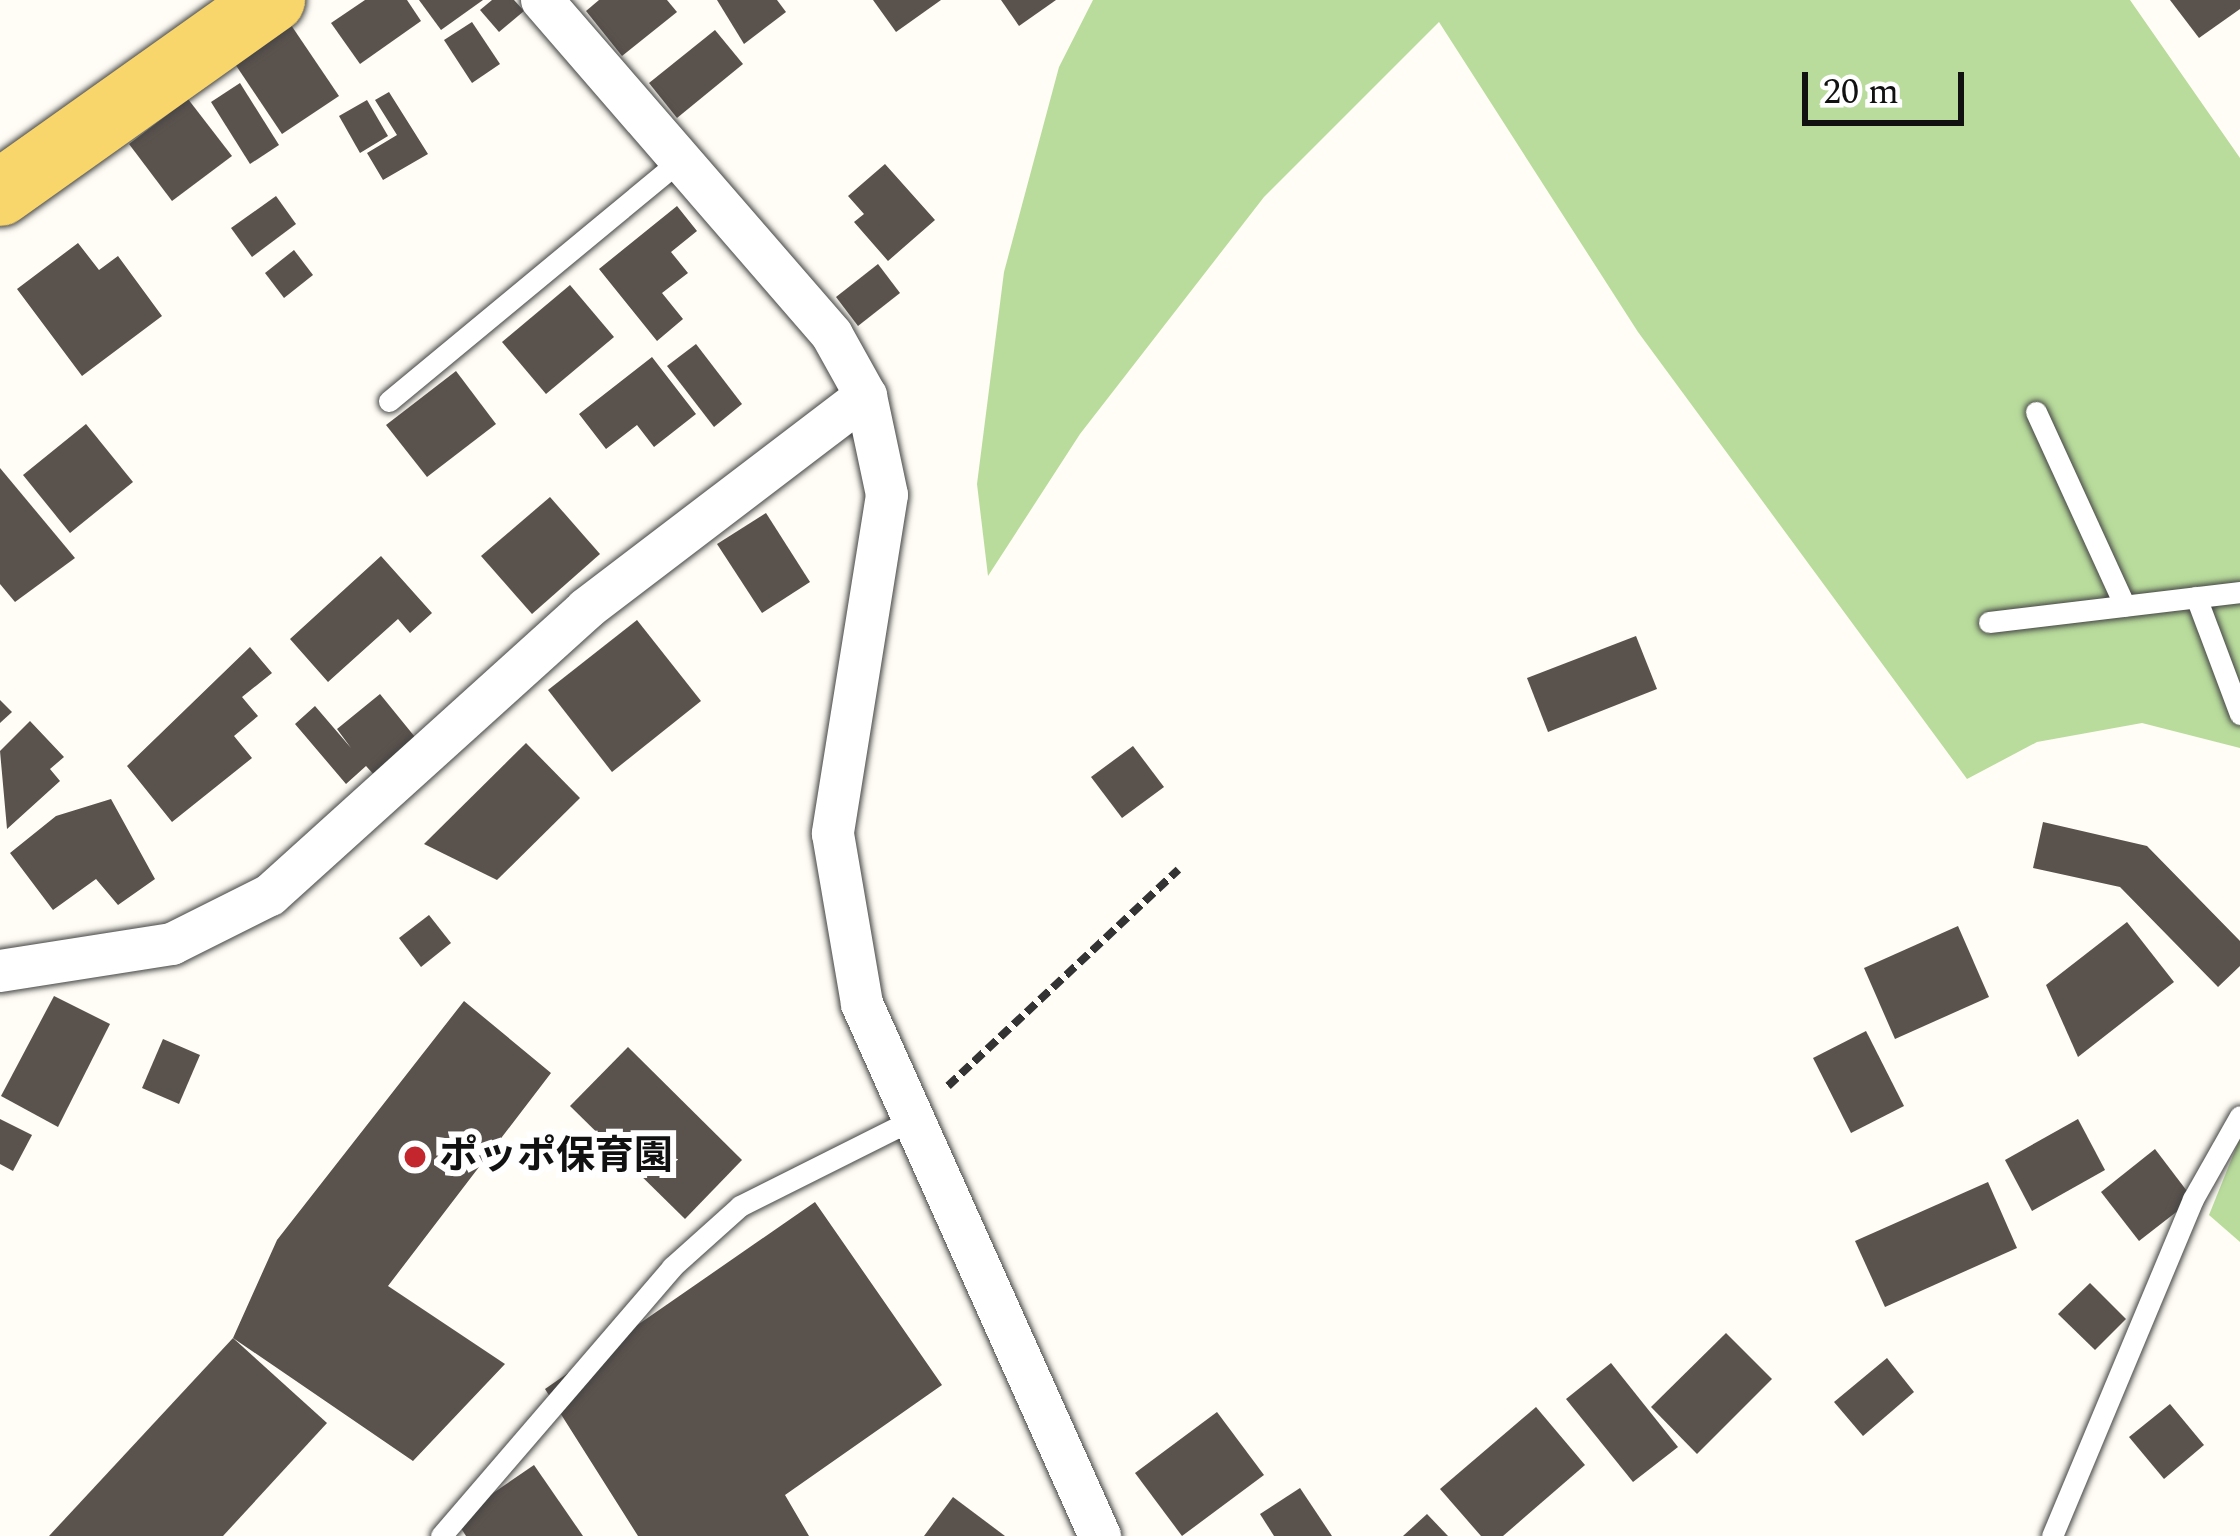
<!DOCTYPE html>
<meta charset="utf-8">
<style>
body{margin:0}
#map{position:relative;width:2240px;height:1536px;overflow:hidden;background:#fffdf5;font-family:Spectral,"Noto Sans JP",serif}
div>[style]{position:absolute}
.forest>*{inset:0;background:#b9dc9c}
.building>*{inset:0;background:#5a524d}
.path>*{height:8px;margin-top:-4px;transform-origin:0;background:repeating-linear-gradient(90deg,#333 0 12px,transparent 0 18px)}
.roads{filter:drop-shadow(0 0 3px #444) drop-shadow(0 0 3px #444)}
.service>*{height:21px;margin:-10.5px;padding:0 10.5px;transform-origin:10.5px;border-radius:10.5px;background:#fff}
.minor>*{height:42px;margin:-21px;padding:0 21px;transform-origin:21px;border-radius:21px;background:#fff}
.primary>*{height:66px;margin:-33px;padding:0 33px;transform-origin:33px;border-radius:33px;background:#f9d66b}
.dots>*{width:33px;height:33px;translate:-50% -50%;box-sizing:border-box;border:6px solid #fff;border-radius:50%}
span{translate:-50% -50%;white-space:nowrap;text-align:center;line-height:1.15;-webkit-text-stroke:12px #fff;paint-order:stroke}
.poi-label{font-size:39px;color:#111;font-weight:700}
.left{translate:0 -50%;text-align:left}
.scale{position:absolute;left:1802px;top:72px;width:162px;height:54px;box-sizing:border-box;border:6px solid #111;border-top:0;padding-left:15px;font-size:36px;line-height:42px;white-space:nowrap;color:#111;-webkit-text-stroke:9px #fff;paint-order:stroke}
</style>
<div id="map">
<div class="forest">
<i style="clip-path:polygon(1093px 0,2130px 0,2240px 158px,2240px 748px,2142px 723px,2037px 742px,1967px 779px,1638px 332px,1439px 22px,1264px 197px,1080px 434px,988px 576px,977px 484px,1004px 272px,1059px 67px)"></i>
<i style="clip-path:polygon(2240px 1138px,2240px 1242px,2209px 1215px)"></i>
</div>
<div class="building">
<i style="clip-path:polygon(365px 0,407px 0,421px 21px,360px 64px,331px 23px)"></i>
<i style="clip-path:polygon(419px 0,483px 0,441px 30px)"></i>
<i style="clip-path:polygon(492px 0,514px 0,524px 11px,499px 32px,480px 10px)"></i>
<i style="clip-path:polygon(599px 0,667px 0,677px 12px,622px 56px,586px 11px)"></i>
<i style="clip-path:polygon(717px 0,777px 0,786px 12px,744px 44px)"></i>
<i style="clip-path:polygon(873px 0,941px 0,896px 32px)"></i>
<i style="clip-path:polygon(1001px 0,1056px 0,1019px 26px)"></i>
<i style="clip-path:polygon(2170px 0,2240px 0,2240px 9px,2199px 38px)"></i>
<i style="clip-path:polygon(472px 22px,500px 64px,472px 83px,444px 40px)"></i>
<i style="clip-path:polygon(291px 25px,339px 96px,282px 134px,235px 64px)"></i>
<i style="clip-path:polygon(715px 30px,743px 64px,677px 118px,649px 83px)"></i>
<i style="clip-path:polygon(240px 83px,279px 145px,250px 164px,211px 102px)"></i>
<i style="clip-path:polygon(389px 92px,428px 154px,383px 180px,367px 153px,397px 135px,375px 100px)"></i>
<i style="clip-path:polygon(188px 99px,232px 156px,172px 201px,129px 144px)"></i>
<i style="clip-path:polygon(367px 100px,388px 136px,360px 153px,339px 116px)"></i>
<i style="clip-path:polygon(885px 164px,935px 220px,888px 261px,854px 222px,864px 214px,848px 196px)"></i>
<i style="clip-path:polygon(276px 196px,296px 224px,252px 257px,231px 228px)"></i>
<i style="clip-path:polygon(677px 206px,697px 231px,671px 252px,688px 273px,662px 293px,683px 319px,657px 341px,599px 269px)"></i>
<i style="clip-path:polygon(78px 243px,99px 270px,118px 256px,162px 316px,82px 376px,17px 289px)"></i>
<i style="clip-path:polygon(294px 250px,313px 275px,284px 298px,265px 273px)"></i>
<i style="clip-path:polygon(878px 264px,900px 293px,858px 326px,836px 297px)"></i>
<i style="clip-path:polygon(570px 285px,614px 337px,546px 394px,502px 342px)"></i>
<i style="clip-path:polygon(696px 344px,742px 404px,714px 427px,667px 366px)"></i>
<i style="clip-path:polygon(652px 357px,696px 414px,654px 447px,637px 425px,606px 449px,579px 414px)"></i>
<i style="clip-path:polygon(456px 371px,496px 424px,427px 477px,386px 425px)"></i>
<i style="clip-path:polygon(86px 424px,133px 482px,70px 533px,23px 475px)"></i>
<i style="clip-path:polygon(0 468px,75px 558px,15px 602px,0 584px)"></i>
<i style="clip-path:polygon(550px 497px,600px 554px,532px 614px,481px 556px)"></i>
<i style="clip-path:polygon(766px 513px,810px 582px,762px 613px,717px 544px)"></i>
<i style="clip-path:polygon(381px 556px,432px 613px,410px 633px,398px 619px,328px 682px,290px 639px)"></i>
<i style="clip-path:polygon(637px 620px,701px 701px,612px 772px,548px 690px)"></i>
<i style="clip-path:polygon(1636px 636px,1657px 689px,1548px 732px,1527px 678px)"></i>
<i style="clip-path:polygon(250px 647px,272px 673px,242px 697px,258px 716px,234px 736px,252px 758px,172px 822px,127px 766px)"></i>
<i style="clip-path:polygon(380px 694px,419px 742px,376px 777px,366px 766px,346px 784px,295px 724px,315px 706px,351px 748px,337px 729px)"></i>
<i style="clip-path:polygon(0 700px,12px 712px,0 723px)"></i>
<i style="clip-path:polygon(30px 721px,64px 757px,50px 769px,60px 781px,7px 829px,0 751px)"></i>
<i style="clip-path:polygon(526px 743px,580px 798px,497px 880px,424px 844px)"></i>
<i style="clip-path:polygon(1133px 746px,1164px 787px,1122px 818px,1091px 777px)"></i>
<i style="clip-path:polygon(111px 799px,155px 879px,118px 905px,96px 879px,53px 910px,10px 853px,56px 816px)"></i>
<i style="clip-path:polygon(2043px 822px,2147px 846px,2240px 941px,2240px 966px,2218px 987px,2120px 887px,2033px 868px)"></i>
<i style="clip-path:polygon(429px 915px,451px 943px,421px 967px,399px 938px)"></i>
<i style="clip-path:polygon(2127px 922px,2174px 982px,2078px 1057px,2046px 985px)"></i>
<i style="clip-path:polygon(1958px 926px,1989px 997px,1895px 1039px,1864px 968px)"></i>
<i style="clip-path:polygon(54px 996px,110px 1024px,58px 1127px,1px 1096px)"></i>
<i style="clip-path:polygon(464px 1001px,551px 1073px,388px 1286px,505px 1364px,413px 1461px,233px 1338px,277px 1240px)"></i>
<i style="clip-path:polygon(1866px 1031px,1904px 1106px,1851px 1133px,1813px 1058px)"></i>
<i style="clip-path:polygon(163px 1039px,200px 1055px,179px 1104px,142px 1088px)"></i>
<i style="clip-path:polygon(628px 1047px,742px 1160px,685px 1219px,570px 1106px)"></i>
<i style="clip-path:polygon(0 1119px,32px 1135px,13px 1171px,0 1164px)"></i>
<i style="clip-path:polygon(2078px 1119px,2105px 1170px,2032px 1211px,2005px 1160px)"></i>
<i style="clip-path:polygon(2155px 1149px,2193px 1199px,2139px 1241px,2101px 1192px)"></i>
<i style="clip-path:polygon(1988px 1182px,2017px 1248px,1885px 1307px,1855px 1241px)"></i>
<i style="clip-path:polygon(815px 1202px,942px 1385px,785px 1495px,809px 1536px,638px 1536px,545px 1389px)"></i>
<i style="clip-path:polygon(2090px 1283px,2126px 1319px,2095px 1350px,2058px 1314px)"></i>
<i style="clip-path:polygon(1726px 1333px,1772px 1379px,1697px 1454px,1651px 1407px)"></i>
<i style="clip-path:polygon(233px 1338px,327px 1423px,223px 1536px,49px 1536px)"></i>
<i style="clip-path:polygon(1887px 1358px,1914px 1392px,1863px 1436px,1834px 1402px)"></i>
<i style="clip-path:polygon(1611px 1363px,1678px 1447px,1633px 1482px,1566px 1399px)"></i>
<i style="clip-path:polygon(2170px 1404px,2204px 1445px,2164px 1479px,2129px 1437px)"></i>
<i style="clip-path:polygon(1536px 1407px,1585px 1465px,1503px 1536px,1481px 1536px,1440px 1489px)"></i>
<i style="clip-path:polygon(1217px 1412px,1264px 1475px,1182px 1536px,1135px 1473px)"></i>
<i style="clip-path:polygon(534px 1465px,583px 1536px,466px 1536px,455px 1519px)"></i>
<i style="clip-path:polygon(1300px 1488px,1332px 1536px,1274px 1536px,1260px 1514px)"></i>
<i style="clip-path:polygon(953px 1497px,1005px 1536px,924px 1536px)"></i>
<i style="clip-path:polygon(1427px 1514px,1448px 1536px,1403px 1536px)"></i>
</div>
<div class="path">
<i style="left:948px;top:1086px;width:316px;rotate:-43.2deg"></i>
</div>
<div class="roads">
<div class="service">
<i style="left:389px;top:401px;width:378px;rotate:-39.6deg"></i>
<i style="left:2036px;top:412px;width:213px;rotate:65.4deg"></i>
<i style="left:2196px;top:597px;width:125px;rotate:69.4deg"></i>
<i style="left:1989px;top:622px;width:253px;rotate:-6.8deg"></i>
<i style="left:441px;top:1536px;width:355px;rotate:-49.3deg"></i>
<i style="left:672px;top:1267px;width:91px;rotate:-41.9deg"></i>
<i style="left:740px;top:1206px;width:195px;rotate:-26.6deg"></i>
<i style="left:2052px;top:1536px;width:365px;rotate:-67.3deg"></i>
<i style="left:2193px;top:1199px;width:95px;rotate:-60.5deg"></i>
</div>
<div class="minor">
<i style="left:542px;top:0;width:443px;rotate:49.1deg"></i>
<i style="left:832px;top:335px;width:70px;rotate:60.9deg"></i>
<i style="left:866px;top:396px;width:101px;rotate:78deg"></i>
<i style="left:887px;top:495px;width:343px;rotate:99.1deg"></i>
<i style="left:833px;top:834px;width:172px;rotate:80.3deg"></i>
<i style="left:862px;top:1004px;width:583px;rotate:65.9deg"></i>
<i style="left:0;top:971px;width:174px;rotate:-8.9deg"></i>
<i style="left:172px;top:944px;width:110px;rotate:-26.6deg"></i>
<i style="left:270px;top:895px;width:426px;rotate:-42.1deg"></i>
<i style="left:586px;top:609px;width:352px;rotate:-37.3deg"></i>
</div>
<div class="primary">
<i style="left:0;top:193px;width:334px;rotate:-35.4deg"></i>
</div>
</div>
<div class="dots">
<i style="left:415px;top:1157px;background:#c4262e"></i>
</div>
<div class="poi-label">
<span class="left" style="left:439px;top:1157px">ポッポ保育園</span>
</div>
<div class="scale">20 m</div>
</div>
